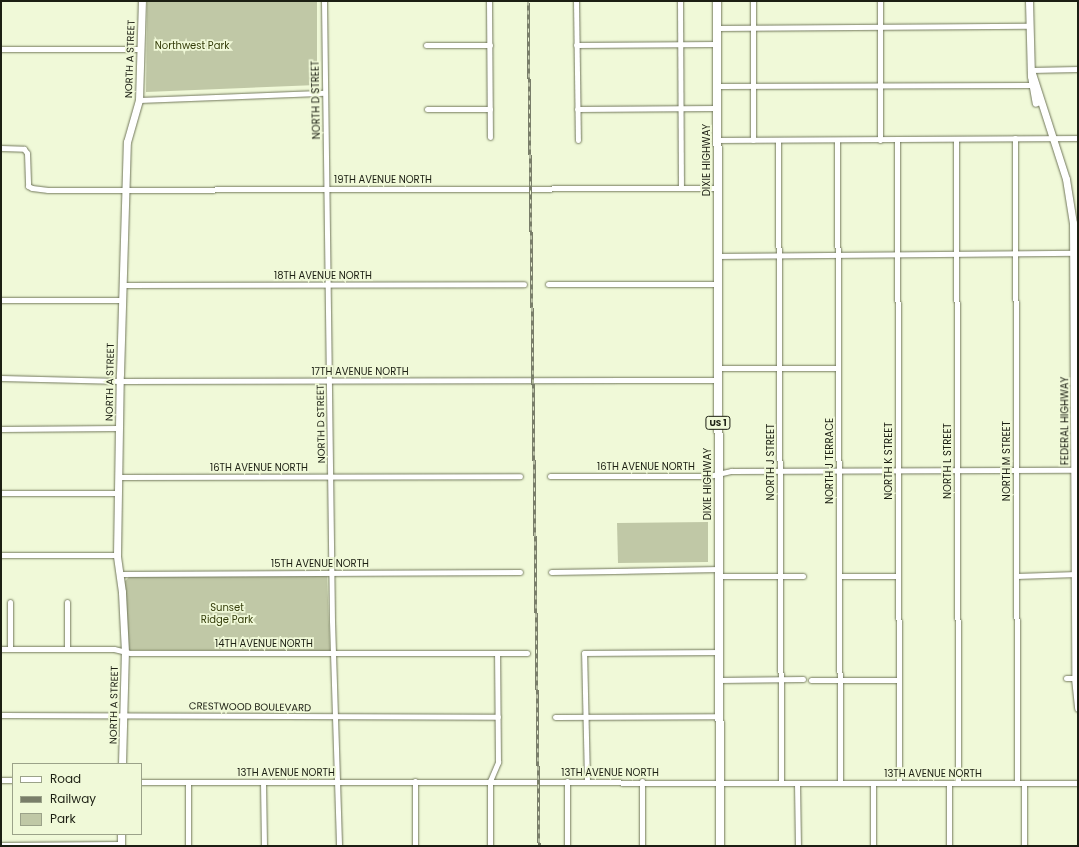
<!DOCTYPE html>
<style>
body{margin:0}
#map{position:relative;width:1079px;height:847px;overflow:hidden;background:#f0f9d8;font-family:Poppins,sans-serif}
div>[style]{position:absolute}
.green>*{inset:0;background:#c0c8a6}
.roads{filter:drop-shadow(0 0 1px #71775b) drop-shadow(0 0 1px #71775b)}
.street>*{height:5px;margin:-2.5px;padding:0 2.5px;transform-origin:2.5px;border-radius:2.5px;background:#fff}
.secondary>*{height:7px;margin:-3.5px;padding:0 3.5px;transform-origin:3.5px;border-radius:3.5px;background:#fff}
.primary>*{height:8px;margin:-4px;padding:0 4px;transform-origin:4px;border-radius:4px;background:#fff}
.rail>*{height:3px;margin-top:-1.5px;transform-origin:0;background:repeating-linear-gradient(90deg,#f0f9d8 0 4.5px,#797e69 0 9px);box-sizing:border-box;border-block:1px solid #797e69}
span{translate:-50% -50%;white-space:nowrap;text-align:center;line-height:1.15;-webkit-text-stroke:3.5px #f0f9d8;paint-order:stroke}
.shield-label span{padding:1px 3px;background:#f0f9d8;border:1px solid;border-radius:3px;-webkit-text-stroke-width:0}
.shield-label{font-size:9px;color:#1c1f13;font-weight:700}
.park-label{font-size:10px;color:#353d0a}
.street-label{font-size:10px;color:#1c1f13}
.frame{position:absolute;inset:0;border:2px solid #1c1f13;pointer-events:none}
.legend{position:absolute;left:12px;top:763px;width:130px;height:72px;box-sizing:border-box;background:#f0f9d8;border:1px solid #9ba289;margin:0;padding:5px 7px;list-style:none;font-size:12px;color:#1c1f13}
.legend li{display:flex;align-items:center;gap:8px;height:20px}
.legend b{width:20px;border:1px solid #9ba289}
</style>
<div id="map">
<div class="green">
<i style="clip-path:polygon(147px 1px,317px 1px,317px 85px,146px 92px)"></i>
<i style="clip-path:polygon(708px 522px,708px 562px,618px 563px,617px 523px)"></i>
<i style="clip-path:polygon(327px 575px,330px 651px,127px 650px,125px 581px,129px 577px)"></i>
</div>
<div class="roads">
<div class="street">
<i style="left:324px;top:1px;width:620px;rotate:89.26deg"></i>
<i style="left:332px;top:621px;width:225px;rotate:88.2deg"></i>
<i style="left:489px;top:1px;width:136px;rotate:89.6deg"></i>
<i style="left:576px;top:1px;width:139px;rotate:89.2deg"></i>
<i style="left:680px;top:1px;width:187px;rotate:89.7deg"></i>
<i style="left:753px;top:1px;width:139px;rotate:90deg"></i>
<i style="left:880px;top:1px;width:139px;rotate:90deg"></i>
<i style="left:717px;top:28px;width:312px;rotate:-0.4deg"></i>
<i style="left:426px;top:45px;width:64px"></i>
<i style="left:576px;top:45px;width:141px;rotate:-0.4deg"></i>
<i style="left:1px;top:49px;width:140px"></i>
<i style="left:1031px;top:70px;width:47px;rotate:-1.2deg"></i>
<i style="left:717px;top:86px;width:314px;rotate:-0.2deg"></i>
<i style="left:139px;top:100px;width:186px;rotate:-2.2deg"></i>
<i style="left:427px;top:109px;width:63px"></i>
<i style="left:577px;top:109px;width:140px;rotate:-0.4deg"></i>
<i style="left:1015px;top:138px;width:645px;rotate:89.82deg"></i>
<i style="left:897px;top:139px;width:644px;rotate:89.82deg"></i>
<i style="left:956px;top:139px;width:644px;rotate:89.82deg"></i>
<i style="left:717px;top:140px;width:361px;rotate:-0.3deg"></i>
<i style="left:778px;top:140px;width:643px;rotate:89.73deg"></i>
<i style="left:837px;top:140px;width:643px;rotate:89.73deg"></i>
<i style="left:1px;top:148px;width:23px;rotate:2deg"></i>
<i style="left:24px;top:149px;width:5px;rotate:53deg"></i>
<i style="left:27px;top:153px;width:33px;rotate:88deg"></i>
<i style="left:28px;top:186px;width:4px;rotate:27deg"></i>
<i style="left:32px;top:188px;width:16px;rotate:7deg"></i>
<i style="left:48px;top:190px;width:670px;rotate:-0.17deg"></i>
<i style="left:718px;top:256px;width:360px;rotate:-0.5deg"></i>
<i style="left:548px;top:284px;width:169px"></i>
<i style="left:123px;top:285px;width:401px;rotate:-0.1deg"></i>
<i style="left:1px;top:300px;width:121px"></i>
<i style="left:718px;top:368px;width:120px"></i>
<i style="left:1px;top:378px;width:119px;rotate:1.4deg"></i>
<i style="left:120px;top:381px;width:598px;rotate:-0.1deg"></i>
<i style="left:1px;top:429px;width:118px;rotate:-0.5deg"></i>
<i style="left:550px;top:476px;width:159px"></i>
<i style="left:709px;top:476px;width:23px;rotate:-13deg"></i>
<i style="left:731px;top:471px;width:347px;rotate:-0.2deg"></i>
<i style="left:118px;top:477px;width:402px;rotate:-0.1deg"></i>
<i style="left:1px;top:493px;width:117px"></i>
<i style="left:1px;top:555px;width:116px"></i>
<i style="left:551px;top:572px;width:168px;rotate:-1deg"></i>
<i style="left:120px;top:574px;width:400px;rotate:-0.3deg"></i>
<i style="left:718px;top:576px;width:85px"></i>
<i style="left:839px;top:576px;width:59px"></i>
<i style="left:1016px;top:576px;width:61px;rotate:-1.9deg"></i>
<i style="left:10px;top:602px;width:47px;rotate:90deg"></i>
<i style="left:67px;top:602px;width:47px;rotate:90deg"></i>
<i style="left:1px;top:649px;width:113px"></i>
<i style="left:114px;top:649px;width:16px;rotate:14deg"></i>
<i style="left:130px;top:653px;width:397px"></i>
<i style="left:1066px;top:678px;width:9px"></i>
<i style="left:719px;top:680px;width:84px;rotate:-0.7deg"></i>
<i style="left:811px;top:680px;width:88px"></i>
<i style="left:1px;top:715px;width:497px;rotate:0.2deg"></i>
<i style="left:555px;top:717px;width:164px;rotate:-0.3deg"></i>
<i style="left:1px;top:780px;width:12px"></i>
<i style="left:415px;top:781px;width:65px;rotate:90deg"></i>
<i style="left:587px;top:781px;width:128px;rotate:-91.3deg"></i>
<i style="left:584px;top:653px;width:135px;rotate:-0.4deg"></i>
<i style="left:141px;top:782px;width:937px;rotate:0.06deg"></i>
<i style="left:188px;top:782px;width:64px;rotate:90deg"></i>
<i style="left:263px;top:782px;width:64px;rotate:89.1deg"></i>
<i style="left:797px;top:783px;width:63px;rotate:89.1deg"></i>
<i style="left:873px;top:783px;width:63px;rotate:90deg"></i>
<i style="left:949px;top:783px;width:63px;rotate:90deg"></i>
<i style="left:1024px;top:783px;width:63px;rotate:90deg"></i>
<i style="left:1px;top:845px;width:120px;rotate:-0.5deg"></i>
<i style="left:490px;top:846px;width:65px;rotate:-90deg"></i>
<i style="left:490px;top:781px;width:21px;rotate:-67deg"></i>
<i style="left:498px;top:762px;width:109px;rotate:-90.5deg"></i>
<i style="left:567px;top:846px;width:65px;rotate:-90deg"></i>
<i style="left:642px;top:846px;width:65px;rotate:-90deg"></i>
</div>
<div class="secondary">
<i style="left:1029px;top:1px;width:75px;rotate:88.5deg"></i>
<i style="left:1031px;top:76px;width:27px;rotate:80deg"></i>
<i style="left:1031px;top:70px;width:114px;rotate:72.2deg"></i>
<i style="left:1066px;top:179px;width:45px;rotate:81deg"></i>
<i style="left:1073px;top:223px;width:455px;rotate:89.7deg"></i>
<i style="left:1075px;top:678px;width:30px;rotate:84deg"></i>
<i style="left:122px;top:764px;width:112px;rotate:-88.5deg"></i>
<i style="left:125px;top:652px;width:60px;rotate:-92.9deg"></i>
<i style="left:122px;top:592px;width:37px;rotate:-98deg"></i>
<i style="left:117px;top:555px;width:181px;rotate:-89.1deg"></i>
<i style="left:120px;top:374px;width:232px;rotate:-88.3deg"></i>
<i style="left:127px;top:142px;width:44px;rotate:-74.1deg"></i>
<i style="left:139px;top:100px;width:99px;rotate:-88.3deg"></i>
<i style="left:121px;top:846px;width:12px;rotate:-90deg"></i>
</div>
<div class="primary">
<i style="left:717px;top:1px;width:845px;rotate:89.8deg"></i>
</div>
</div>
<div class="rail">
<i style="left:528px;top:1px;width:845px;rotate:89.25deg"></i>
</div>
<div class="shield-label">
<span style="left:718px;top:423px">US 1</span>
</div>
<div class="park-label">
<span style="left:192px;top:46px">Northwest Park</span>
<span style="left:227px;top:613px">Sunset<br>Ridge Park</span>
</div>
<div class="street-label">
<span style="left:130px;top:59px;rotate:-88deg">NORTH A STREET</span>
<span style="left:316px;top:100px;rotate:-91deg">NORTH D STREET</span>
<span style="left:707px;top:160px;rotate:-90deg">DIXIE HIGHWAY</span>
<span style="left:383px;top:180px">19TH AVENUE NORTH</span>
<span style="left:323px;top:276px">18TH AVENUE NORTH</span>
<span style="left:360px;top:372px">17TH AVENUE NORTH</span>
<span style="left:110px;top:382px;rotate:-89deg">NORTH A STREET</span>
<span style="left:1065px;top:421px;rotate:-90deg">FEDERAL HIGHWAY</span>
<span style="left:321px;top:424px;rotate:-91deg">NORTH D STREET</span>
<span style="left:830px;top:461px;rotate:-90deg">NORTH J TERRACE</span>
<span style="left:889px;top:461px;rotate:-90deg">NORTH K STREET</span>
<span style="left:948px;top:461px;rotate:-90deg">NORTH L STREET</span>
<span style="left:1007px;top:461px;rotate:-90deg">NORTH M STREET</span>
<span style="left:771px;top:462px;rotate:-90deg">NORTH J STREET</span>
<span style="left:646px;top:467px">16TH AVENUE NORTH</span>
<span style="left:259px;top:468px">16TH AVENUE NORTH</span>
<span style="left:708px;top:484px;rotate:-90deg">DIXIE HIGHWAY</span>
<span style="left:320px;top:564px">15TH AVENUE NORTH</span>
<span style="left:264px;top:644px">14TH AVENUE NORTH</span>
<span style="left:114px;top:705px;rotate:-89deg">NORTH A STREET</span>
<span style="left:250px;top:707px;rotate:1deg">CRESTWOOD BOULEVARD</span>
<span style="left:286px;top:773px">13TH AVENUE NORTH</span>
<span style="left:610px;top:773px">13TH AVENUE NORTH</span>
<span style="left:933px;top:774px">13TH AVENUE NORTH</span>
</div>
<div class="frame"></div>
<ul class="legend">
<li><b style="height:5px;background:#fff"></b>Road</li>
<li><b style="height:5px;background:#797e69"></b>Railway</li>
<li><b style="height:11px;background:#c0c8a6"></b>Park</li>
</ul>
</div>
